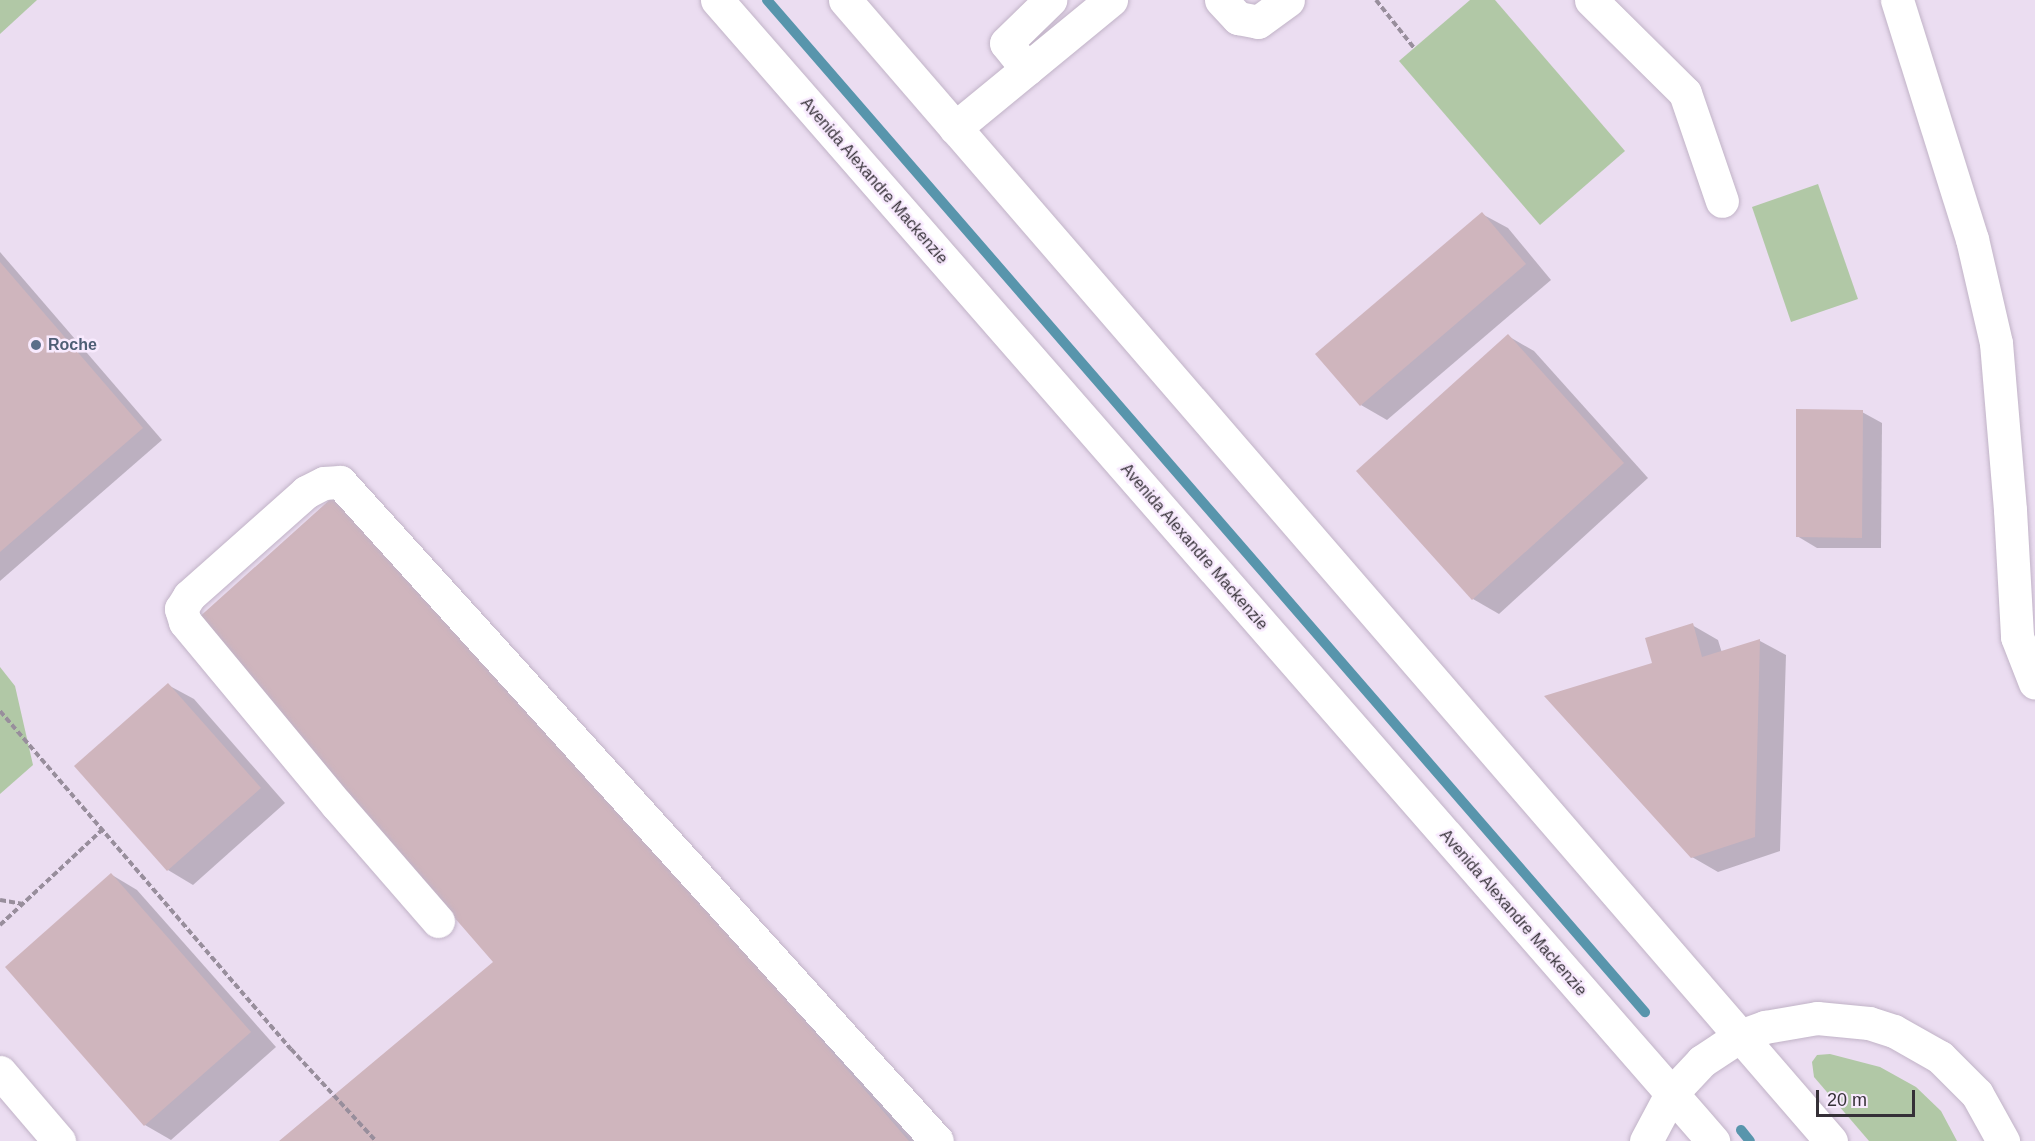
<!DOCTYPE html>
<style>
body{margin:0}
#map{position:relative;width:2035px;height:1141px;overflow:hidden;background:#ebddf1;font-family:Arial,sans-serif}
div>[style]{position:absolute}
.green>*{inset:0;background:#b1c8a6}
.shadow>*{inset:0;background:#0003}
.stream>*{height:10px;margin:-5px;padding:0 5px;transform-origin:5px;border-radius:5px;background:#5895ac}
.building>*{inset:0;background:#cfb5bd}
.path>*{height:4px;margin-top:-2px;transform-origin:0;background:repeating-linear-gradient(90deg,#988e9c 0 6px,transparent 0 9px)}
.roads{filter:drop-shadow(0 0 2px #c1b3c7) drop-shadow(0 0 2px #c1b3c7)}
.minor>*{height:33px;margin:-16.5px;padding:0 16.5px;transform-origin:16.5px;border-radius:16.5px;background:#fff}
.dots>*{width:16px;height:16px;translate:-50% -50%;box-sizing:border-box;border:3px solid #f8eafe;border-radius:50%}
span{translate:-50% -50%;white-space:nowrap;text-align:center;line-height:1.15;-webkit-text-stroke:5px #f8eafe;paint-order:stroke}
.street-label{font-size:16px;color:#353037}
.service-label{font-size:16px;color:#4e5e75;font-weight:700}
.left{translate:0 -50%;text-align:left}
.scale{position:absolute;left:1816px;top:1090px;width:99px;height:27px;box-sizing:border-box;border:3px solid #353037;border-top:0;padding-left:8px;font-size:18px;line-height:21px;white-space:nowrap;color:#353037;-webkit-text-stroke:4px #f8eafe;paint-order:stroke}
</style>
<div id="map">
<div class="green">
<i style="clip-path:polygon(0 0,37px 0,0 34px)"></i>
<i style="clip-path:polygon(1470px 0,1495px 0,1625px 151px,1540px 225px,1399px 61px)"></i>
<i style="clip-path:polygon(1818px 184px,1858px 299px,1791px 322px,1752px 207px)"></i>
<i style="clip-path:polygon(0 667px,15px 686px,33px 765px,0 794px)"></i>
<i style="clip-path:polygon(1830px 1054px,1880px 1067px,1916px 1087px,1941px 1111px,1957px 1141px,1869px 1141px,1814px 1077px,1812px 1062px,1817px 1055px)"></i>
</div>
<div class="shadow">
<i style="clip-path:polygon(1482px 214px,1508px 228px,1551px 280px,1387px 420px,1361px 405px)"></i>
<i style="clip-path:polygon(0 252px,162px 440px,0 581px)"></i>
<i style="clip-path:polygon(1508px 336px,1534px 351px,1648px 478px,1499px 614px,1473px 599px)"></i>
<i style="clip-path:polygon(1862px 412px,1882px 423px,1881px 548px,1817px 548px,1797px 536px)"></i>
<i style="clip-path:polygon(344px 489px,920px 1141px,281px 1141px,495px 962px)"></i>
<i style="clip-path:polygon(1692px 625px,1718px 640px,1722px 653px,1760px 641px,1786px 655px,1780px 851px,1718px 872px,1692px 857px,1654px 664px)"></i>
<i style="clip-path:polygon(168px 685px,194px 699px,285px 803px,193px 885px,168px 870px)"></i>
<i style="clip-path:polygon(112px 875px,137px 890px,276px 1047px,171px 1140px,145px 1125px)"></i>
</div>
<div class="stream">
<i style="left:767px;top:0;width:1340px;rotate:49.06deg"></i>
<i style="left:1741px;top:1130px;width:14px;rotate:51deg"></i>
</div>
<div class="building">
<i style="clip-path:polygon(1482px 212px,1526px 264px,1360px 406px,1315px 354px)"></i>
<i style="clip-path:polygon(0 262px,143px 428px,0 552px)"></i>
<i style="clip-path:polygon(1508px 334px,1624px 463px,1472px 600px,1356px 471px)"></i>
<i style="clip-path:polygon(1796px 409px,1863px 410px,1862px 538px,1796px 537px)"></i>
<i style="clip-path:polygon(344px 487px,909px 1141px,279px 1141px,493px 962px,196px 620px)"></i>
<i style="clip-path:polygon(1693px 623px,1702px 657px,1760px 639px,1755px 837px,1691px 858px,1544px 696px,1652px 663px,1645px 638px)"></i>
<i style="clip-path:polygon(168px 683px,261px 788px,167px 871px,74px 766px)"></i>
<i style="clip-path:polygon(111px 873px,251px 1032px,144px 1126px,5px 967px)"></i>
</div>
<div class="path">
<i style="left:1376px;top:0;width:61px;rotate:51.6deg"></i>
<i style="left:0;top:711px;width:446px;rotate:49.3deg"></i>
<i style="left:291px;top:1049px;width:125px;rotate:47.3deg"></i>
<i style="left:0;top:900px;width:22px;rotate:10deg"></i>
<i style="left:0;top:925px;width:141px;rotate:-43deg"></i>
</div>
<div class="roads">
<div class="minor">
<i style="left:717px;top:0;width:1515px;rotate:48.88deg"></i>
<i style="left:845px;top:0;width:1508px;rotate:49.17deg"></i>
<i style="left:1221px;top:0;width:25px;rotate:47deg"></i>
<i style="left:1238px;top:18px;width:20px;rotate:11deg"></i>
<i style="left:1258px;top:22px;width:37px;rotate:-36deg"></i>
<i style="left:1591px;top:0;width:132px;rotate:44.7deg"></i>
<i style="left:1685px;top:93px;width:114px;rotate:71.1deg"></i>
<i style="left:1897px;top:0;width:250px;rotate:72.6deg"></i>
<i style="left:1972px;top:239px;width:107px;rotate:77deg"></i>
<i style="left:1996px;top:343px;width:168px;rotate:85.2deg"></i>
<i style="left:2010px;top:510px;width:127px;rotate:86.8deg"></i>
<i style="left:2017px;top:637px;width:49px;rotate:68.6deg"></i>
<i style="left:1027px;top:69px;width:33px;rotate:-129deg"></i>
<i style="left:1006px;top:43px;width:62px;rotate:-44.3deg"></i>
<i style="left:955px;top:128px;width:202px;rotate:-39.4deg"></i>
<i style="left:438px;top:921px;width:154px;rotate:-131deg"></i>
<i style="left:337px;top:805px;width:238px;rotate:-129.7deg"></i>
<i style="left:185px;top:622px;width:14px;rotate:-107deg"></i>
<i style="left:181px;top:609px;width:15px;rotate:-58deg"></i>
<i style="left:189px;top:596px;width:157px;rotate:-41.6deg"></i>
<i style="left:306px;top:492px;width:20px;rotate:-27deg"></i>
<i style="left:324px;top:483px;width:16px;rotate:-4deg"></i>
<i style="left:340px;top:482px;width:889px;rotate:47.83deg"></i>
<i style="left:0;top:1072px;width:91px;rotate:49.5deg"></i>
<i style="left:1646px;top:1141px;width:53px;rotate:-62deg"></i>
<i style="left:1671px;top:1094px;width:45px;rotate:-46.8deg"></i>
<i style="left:1702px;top:1061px;width:45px;rotate:-33.3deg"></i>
<i style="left:1740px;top:1036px;width:27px;rotate:-20deg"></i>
<i style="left:1765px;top:1027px;width:53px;rotate:-9.8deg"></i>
<i style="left:1817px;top:1018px;width:52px;rotate:5.5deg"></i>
<i style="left:1869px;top:1023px;width:26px;rotate:18deg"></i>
<i style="left:1894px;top:1031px;width:53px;rotate:29.5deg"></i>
<i style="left:1940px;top:1057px;width:52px;rotate:45deg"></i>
<i style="left:1977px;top:1094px;width:54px;rotate:61deg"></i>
</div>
</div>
<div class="dots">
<i style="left:36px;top:345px;background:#5c6f8a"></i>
</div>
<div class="street-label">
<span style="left:874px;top:181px;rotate:49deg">Avenida Alexandre Mackenzie</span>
<span style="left:1194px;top:547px;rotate:49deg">Avenida Alexandre Mackenzie</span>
<span style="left:1513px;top:913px;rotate:49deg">Avenida Alexandre Mackenzie</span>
</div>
<div class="service-label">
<span class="left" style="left:48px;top:345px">Roche</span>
</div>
<div class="scale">20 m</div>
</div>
